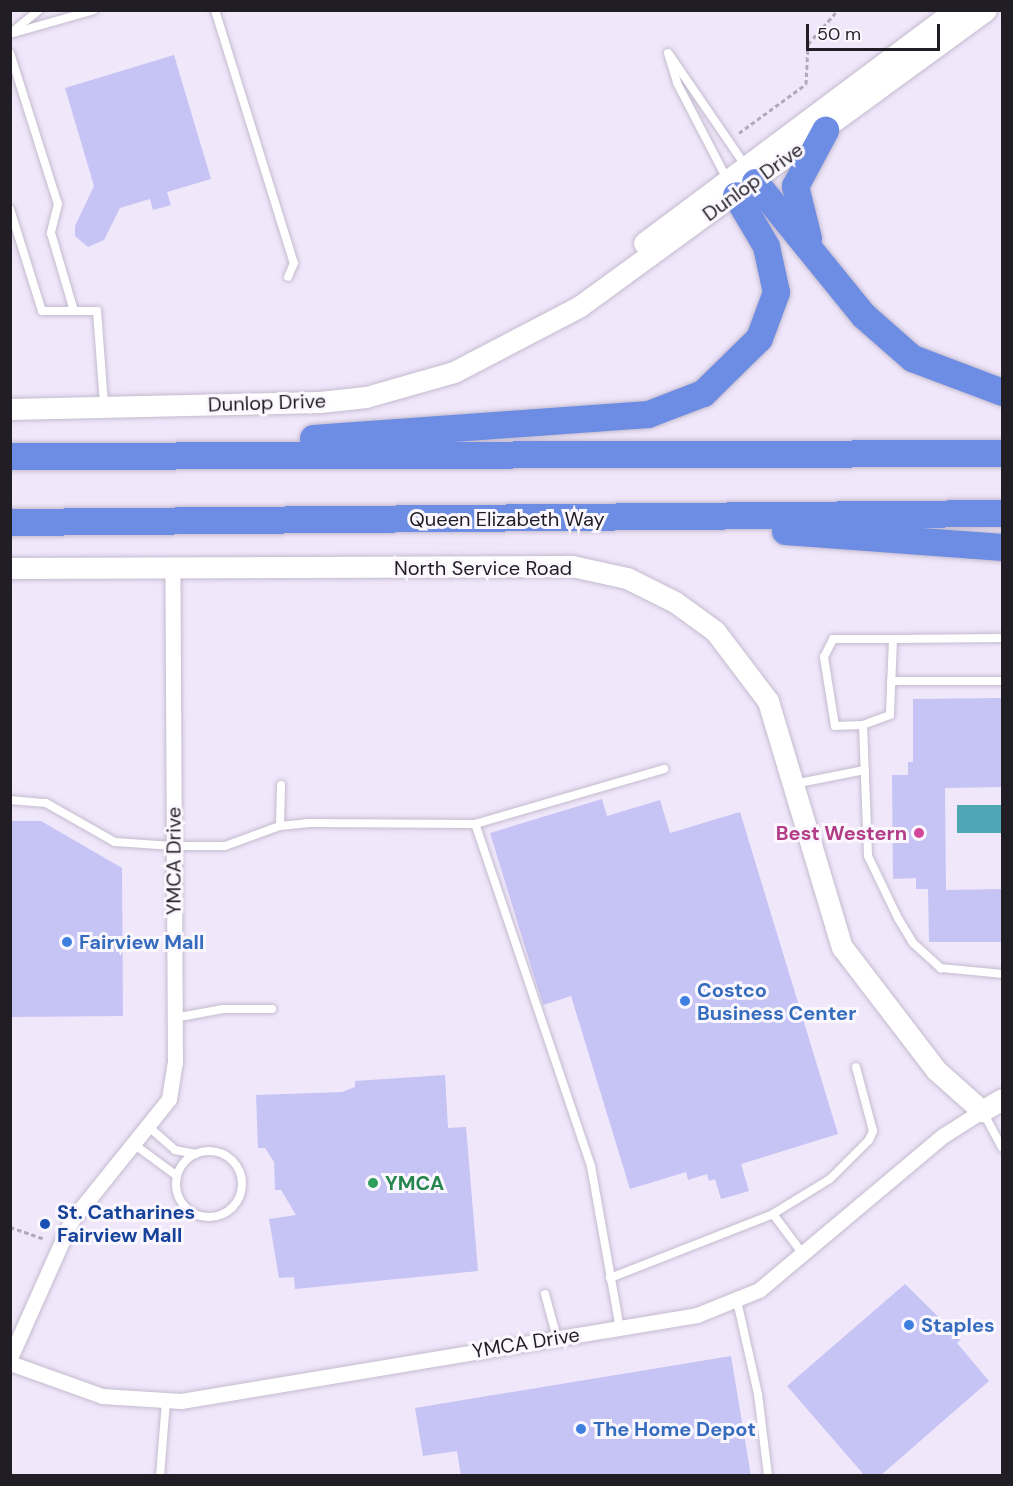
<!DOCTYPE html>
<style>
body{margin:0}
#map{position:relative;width:1013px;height:1486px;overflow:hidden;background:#f0e7fb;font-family:"DM Sans",sans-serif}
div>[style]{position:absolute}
.water>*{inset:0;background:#4da7b5}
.building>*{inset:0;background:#c6c3f5}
.path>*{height:3px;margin-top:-1.5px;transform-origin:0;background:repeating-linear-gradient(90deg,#b2aaba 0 4.5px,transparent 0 7.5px)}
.roads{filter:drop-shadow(0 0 2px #c4bbce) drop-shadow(0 0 2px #c4bbce)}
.lane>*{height:8px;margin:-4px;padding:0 4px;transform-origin:4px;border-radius:4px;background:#fff}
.lane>.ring{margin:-4px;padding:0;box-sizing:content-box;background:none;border:8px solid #fff;border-radius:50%}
.street>*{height:15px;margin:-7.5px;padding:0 7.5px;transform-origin:7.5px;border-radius:7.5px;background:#fff}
.secondary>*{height:21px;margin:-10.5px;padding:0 10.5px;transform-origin:10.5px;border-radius:10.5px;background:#fff}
.highway>*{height:27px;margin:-13.5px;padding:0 13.5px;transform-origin:13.5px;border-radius:13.5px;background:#6d8ce3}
.dots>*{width:16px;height:16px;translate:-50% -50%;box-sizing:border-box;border:3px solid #fbf7ff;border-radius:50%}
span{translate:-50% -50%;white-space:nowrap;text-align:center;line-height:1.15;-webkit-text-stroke:6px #fbf7ff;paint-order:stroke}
.street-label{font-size:20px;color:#211d24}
.hotel-label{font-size:20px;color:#b23c85;font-weight:700}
.right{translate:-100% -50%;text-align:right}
.shop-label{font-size:20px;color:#366cbe;font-weight:700}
.left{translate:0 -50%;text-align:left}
.leisure-label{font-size:20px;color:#27864d;font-weight:700}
.transit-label{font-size:20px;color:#164399;font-weight:700}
.frame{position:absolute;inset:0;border:12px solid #211d24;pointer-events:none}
.scale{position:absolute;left:806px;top:24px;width:134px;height:27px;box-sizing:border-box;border:3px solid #211d24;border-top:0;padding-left:8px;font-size:18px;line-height:21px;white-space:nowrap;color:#211d24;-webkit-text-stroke:4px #fbf7ff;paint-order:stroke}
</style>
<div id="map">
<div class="water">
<i style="clip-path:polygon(957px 805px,1002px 805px,1002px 833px,957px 833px)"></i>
</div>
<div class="building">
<i style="clip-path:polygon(174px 55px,211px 179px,167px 192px,171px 205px,153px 210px,150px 199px,120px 208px,104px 240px,88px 247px,75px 236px,75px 226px,94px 186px,65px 88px)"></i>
<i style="clip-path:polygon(1002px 698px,1002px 787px,945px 788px,946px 890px,1002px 889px,1002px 942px,929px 942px,928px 889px,916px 889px,916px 878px,893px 879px,892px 775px,908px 775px,908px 762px,913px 762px,913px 699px)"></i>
<i style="clip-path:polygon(602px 799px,607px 816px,660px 800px,670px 833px,740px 812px,838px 1134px,741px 1164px,749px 1191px,721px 1199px,715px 1179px,709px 1181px,707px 1174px,688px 1180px,686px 1172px,630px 1189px,571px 996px,543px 1005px,490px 833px)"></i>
<i style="clip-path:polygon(10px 821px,41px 821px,122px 868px,123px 1016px,10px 1017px)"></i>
<i style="clip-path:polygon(445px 1075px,448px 1128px,466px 1127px,478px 1271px,295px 1289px,294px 1277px,279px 1278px,269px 1219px,296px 1215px,281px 1190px,275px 1190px,274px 1162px,265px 1148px,258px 1148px,256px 1095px,342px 1092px,355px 1087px,355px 1081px)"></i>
<i style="clip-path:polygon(905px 1284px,961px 1339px,957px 1343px,989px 1381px,880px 1476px,865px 1476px,787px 1386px)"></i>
<i style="clip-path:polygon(731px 1356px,751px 1476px,461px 1476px,457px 1451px,423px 1456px,415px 1408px)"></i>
</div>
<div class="path">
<i style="left:739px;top:133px;width:83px;rotate:-36.2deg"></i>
<i style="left:806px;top:84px;width:40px;rotate:-87.1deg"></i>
<i style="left:808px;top:44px;width:45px;rotate:-48.6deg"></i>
<i style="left:10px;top:1227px;width:36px;rotate:19deg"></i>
</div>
<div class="roads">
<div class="lane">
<i style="left:215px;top:10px;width:265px;rotate:72.7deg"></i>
<i style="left:294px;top:263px;width:15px;rotate:113deg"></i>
<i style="left:12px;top:32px;width:35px;rotate:-39deg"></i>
<i style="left:10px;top:34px;width:87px;rotate:-15.9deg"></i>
<i style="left:10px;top:53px;width:158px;rotate:72.4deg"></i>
<i style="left:58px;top:204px;width:30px;rotate:104deg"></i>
<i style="left:51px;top:233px;width:81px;rotate:73.6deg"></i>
<i style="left:668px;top:53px;width:31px;rotate:73deg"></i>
<i style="left:677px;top:83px;width:108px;rotate:62.5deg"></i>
<i style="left:669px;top:54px;width:135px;rotate:55.6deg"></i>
<i style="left:10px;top:209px;width:107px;rotate:72.6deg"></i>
<i style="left:42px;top:311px;width:55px"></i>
<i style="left:97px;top:311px;width:94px;rotate:85.7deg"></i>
<i style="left:1002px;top:638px;width:109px;rotate:179.5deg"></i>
<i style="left:893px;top:639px;width:76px;rotate:92.3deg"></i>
<i style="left:890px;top:715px;width:29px;rotate:160deg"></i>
<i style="left:863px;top:725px;width:131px;rotate:87.8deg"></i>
<i style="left:868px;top:856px;width:69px;rotate:64.2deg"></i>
<i style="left:898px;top:918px;width:29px;rotate:59deg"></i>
<i style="left:913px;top:943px;width:38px;rotate:42deg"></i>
<i style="left:941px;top:968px;width:61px;rotate:5.6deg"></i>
<i style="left:891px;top:681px;width:111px"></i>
<i style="left:863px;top:725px;width:28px;rotate:178deg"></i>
<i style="left:835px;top:726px;width:70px;rotate:-99.1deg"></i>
<i style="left:824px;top:657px;width:20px;rotate:-63deg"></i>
<i style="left:833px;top:639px;width:60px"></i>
<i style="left:794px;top:784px;width:72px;rotate:-11.2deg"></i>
<i style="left:10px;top:800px;width:36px;rotate:5deg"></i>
<i style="left:46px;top:803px;width:79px;rotate:29.5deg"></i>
<i style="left:115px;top:842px;width:58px;rotate:3.9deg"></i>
<i style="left:173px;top:846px;width:52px"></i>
<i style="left:225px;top:846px;width:59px;rotate:-20deg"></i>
<i style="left:280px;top:826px;width:27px;rotate:-6deg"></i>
<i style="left:307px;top:823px;width:168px;rotate:0.3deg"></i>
<i style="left:280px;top:826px;width:41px;rotate:-88.6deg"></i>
<i style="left:174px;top:1018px;width:50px;rotate:-10.4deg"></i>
<i style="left:223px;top:1009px;width:49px"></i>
<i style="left:983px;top:1112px;width:40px;rotate:62deg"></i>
<i style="left:150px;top:1128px;width:33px;rotate:41deg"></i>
<i style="left:175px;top:1150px;width:21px;rotate:11deg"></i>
<i style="left:135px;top:1145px;width:52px;rotate:36.4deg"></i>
<i class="ring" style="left:176px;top:1151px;width:58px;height:58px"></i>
<i style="left:803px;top:1254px;width:50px;rotate:-126.9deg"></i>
<i style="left:773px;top:1214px;width:67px;rotate:-31.6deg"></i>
<i style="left:830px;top:1179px;width:55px;rotate:-45deg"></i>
<i style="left:869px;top:1140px;width:10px;rotate:-66deg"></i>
<i style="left:873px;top:1131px;width:66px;rotate:-104.9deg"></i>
<i style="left:610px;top:1278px;width:175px;rotate:-21.4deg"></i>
<i style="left:545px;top:1294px;width:46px;rotate:74.7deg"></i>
<i style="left:737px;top:1301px;width:95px;rotate:77.3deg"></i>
<i style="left:758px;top:1394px;width:83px;rotate:83deg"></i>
<i style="left:620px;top:1329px;width:166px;rotate:-100.1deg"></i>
<i style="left:591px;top:1166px;width:361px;rotate:-108.7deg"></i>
<i style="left:475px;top:824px;width:197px;rotate:-16.2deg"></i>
<i style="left:160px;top:1476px;width:75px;rotate:-85.4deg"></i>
</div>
<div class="street">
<i style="left:10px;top:1358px;width:150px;rotate:-66deg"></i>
<i style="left:71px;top:1221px;width:156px;rotate:-51.2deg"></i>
<i style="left:169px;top:1099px;width:36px;rotate:-81deg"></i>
<i style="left:175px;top:1063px;width:495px;rotate:-90.3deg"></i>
<i style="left:10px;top:1363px;width:98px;rotate:19.7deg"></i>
<i style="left:102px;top:1396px;width:79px;rotate:3.6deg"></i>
<i style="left:181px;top:1401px;width:523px;rotate:-9.46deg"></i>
<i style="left:697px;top:1315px;width:67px;rotate:-22deg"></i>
<i style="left:759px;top:1290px;width:241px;rotate:-40deg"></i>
<i style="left:944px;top:1135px;width:45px;rotate:-32.3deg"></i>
</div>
<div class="secondary">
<i style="left:644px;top:243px;width:389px;rotate:-36.8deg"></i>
<i style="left:10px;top:409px;width:310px;rotate:-1.3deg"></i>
<i style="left:320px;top:402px;width:46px;rotate:-6.2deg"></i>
<i style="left:366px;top:397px;width:91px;rotate:-15.9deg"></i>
<i style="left:454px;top:372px;width:142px;rotate:-27.6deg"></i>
<i style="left:580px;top:306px;width:502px;rotate:-36.09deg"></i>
<i style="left:10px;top:568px;width:562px;rotate:-0.2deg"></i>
<i style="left:572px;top:566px;width:56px;rotate:12.3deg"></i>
<i style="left:627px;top:578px;width:54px;rotate:26.6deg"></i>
<i style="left:675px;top:602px;width:49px;rotate:35.9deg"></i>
<i style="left:715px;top:631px;width:88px;rotate:52.9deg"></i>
<i style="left:768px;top:701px;width:257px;rotate:73.3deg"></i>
<i style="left:842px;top:947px;width:155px;rotate:52.6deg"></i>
<i style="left:936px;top:1070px;width:62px;rotate:41.7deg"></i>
<i style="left:982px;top:1111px;width:23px;rotate:-31deg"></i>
</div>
<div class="highway">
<i style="left:755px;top:182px;width:171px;rotate:50.9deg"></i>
<i style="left:863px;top:315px;width:65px;rotate:41.3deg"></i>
<i style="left:912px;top:358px;width:96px;rotate:20.7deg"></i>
<i style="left:808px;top:238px;width:54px;rotate:-104deg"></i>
<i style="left:795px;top:186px;width:64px;rotate:-61.8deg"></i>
<i style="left:313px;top:438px;width:336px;rotate:-4.1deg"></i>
<i style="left:648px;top:414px;width:59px;rotate:-20.9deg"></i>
<i style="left:703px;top:393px;width:78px;rotate:-44.5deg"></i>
<i style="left:759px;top:338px;width:49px;rotate:-69.7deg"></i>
<i style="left:776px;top:292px;width:47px;rotate:-102.3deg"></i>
<i style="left:766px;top:246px;width:59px;rotate:-120.5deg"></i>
<i style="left:10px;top:456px;width:992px;rotate:-0.17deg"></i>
<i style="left:10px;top:522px;width:992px;rotate:-0.52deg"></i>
<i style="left:785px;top:531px;width:218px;rotate:4.2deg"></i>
</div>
</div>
<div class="dots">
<i style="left:919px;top:833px;background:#d1479c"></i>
<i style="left:67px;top:942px;background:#3f7fe0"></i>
<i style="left:685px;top:1001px;background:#3f7fe0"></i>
<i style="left:373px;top:1183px;background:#2e9e5b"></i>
<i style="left:45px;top:1224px;background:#1a4fb4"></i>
<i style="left:909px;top:1325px;background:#3f7fe0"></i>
<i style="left:581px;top:1429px;background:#3f7fe0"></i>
</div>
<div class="street-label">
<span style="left:753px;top:182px;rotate:-36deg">Dunlop Drive</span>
<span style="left:267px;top:403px;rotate:-2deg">Dunlop Drive</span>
<span style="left:507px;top:519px">Queen Elizabeth Way</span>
<span style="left:483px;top:568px">North Service Road</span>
<span style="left:174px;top:861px;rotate:-90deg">YMCA Drive</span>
<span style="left:526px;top:1343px;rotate:-9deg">YMCA Drive</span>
</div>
<div class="hotel-label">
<span class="right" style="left:907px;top:833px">Best Western</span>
</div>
<div class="shop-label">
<span class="left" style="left:79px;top:942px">Fairview Mall</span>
<span class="left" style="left:697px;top:1002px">Costco<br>Business Center</span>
<span class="left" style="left:921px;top:1325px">Staples</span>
<span class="left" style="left:593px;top:1429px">The Home Depot</span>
</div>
<div class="leisure-label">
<span class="left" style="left:385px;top:1183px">YMCA</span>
</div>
<div class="transit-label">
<span class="left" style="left:57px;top:1224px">St. Catharines<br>Fairview Mall</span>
</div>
<div class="frame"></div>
<div class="scale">50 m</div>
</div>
